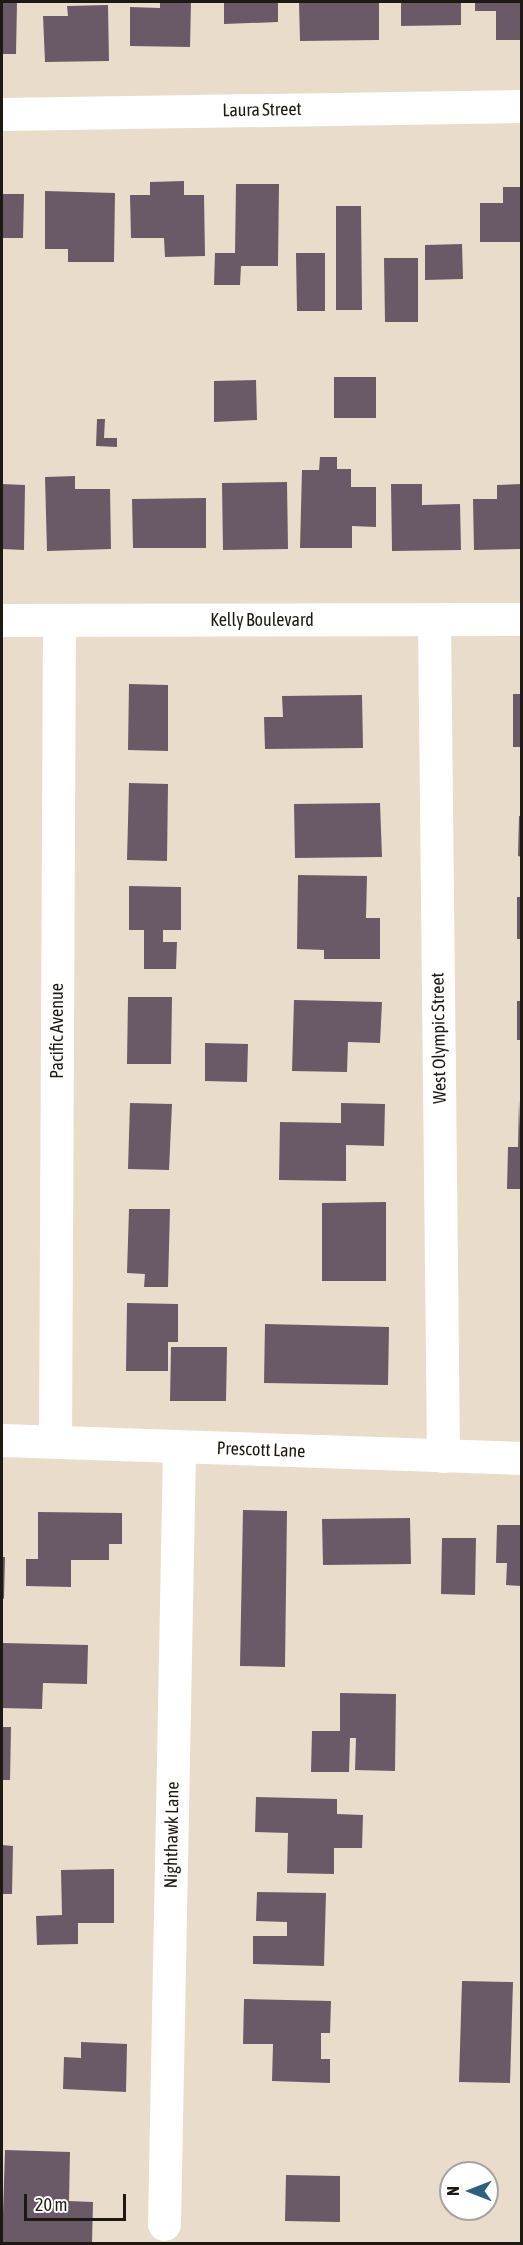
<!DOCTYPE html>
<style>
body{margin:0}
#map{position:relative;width:523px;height:2245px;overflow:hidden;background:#eadccb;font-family:"Asap Condensed",sans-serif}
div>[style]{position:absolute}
.building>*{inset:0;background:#6a5a67}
.street>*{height:33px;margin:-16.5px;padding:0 16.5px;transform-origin:16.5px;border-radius:16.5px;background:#fff}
span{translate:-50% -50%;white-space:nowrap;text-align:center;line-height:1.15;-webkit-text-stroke:6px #fff;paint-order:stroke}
.street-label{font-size:18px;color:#1e1913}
.frame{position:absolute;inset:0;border:3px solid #1e1913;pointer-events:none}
.north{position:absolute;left:439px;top:2161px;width:60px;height:60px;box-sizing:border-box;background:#fff;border:2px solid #a5a3a1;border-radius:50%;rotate:270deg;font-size:16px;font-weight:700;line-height:24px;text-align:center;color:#1e1913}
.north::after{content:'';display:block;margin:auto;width:21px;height:27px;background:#2c607d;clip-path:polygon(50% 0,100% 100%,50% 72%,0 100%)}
.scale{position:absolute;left:24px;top:2194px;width:102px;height:27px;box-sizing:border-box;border:3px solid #1e1913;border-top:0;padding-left:8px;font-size:18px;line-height:21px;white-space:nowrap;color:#1e1913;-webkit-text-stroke:4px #fff;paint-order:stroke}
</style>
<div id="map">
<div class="building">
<i style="clip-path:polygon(2px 2px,17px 2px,16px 54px,2px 54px)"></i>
<i style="clip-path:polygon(160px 2px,191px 2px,190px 47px,130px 46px,130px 7px,160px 8px)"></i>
<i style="clip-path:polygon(224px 2px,278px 2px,278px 22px,224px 24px)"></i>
<i style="clip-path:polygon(299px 2px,379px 2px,379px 40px,300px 41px)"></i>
<i style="clip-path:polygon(401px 2px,461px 2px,461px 25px,401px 26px)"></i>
<i style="clip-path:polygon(475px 2px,522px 2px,522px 40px,496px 40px,496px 11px,475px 11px)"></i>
<i style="clip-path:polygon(108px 5px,109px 61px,45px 62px,43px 16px,68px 16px,67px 6px)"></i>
<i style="clip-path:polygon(184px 181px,184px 195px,204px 195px,205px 256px,165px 257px,164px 238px,131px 238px,130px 195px,150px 195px,150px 182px)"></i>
<i style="clip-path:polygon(236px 184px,279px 184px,278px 266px,241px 266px,240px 285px,214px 285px,215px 253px,235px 253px)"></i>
<i style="clip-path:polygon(503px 187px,522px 187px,522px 242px,480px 242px,480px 203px,503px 203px)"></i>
<i style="clip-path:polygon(45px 191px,115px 193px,114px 262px,68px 262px,68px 249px,45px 249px)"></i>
<i style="clip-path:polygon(2px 194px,24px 194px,23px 238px,2px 238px)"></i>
<i style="clip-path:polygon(336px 206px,361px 206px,362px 310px,336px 310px)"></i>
<i style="clip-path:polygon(462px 244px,463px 279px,425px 280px,425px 245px)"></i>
<i style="clip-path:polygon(296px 253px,325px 253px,325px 311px,297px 311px)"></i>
<i style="clip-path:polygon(384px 258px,418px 258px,418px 322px,385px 322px)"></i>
<i style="clip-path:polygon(334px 377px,376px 377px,376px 418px,334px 418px)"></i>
<i style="clip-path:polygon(256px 380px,257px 420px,214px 422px,214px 381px)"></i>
<i style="clip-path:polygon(97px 419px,105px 419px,104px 438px,117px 438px,117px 447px,96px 446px)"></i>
<i style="clip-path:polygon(320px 457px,337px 457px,337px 469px,351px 469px,351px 487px,376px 487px,376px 527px,352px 526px,352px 548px,300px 548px,302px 470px,319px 470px)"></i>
<i style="clip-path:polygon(75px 476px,75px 489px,110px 489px,111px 549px,47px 551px,45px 477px)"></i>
<i style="clip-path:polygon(287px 482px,288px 549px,223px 550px,222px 483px)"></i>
<i style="clip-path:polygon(2px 484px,25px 485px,24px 550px,2px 549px)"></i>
<i style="clip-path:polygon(391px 484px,422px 484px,422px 505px,460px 504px,461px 550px,392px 551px)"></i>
<i style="clip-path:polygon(522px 484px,522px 549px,474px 550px,473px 499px,497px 499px,497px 485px)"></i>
<i style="clip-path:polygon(206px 498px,206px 548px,133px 548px,132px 499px)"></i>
<i style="clip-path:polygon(129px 684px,168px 685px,168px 751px,128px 750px)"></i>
<i style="clip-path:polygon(513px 694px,522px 694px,522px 747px,513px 747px)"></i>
<i style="clip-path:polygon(362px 695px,363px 748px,265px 749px,264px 717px,283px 717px,282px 696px)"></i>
<i style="clip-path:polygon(129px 783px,168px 784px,167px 861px,127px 860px)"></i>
<i style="clip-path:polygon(380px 803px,382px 857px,295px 858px,294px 804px)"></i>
<i style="clip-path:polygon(519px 816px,522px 816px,522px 857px,518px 856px)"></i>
<i style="clip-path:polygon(298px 875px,367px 876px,366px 918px,380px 918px,380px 959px,324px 959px,324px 950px,297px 949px)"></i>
<i style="clip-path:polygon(129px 886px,181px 887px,181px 930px,163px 930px,163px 942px,177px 942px,176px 969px,144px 969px,144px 930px,129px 930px)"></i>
<i style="clip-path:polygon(517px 897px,522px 897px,522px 939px,517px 939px)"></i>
<i style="clip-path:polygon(128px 997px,172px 997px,171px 1064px,127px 1064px)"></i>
<i style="clip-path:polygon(294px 1000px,382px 1002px,380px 1043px,348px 1042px,347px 1072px,292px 1071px)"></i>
<i style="clip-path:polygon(517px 1001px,522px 1001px,522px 1040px,517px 1040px)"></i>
<i style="clip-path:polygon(205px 1043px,248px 1044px,247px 1082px,205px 1081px)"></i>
<i style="clip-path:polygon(519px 1099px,522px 1189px,507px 1189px,508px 1147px,518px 1147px)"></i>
<i style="clip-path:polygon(130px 1103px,172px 1104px,169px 1170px,128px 1169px)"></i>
<i style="clip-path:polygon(341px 1103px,385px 1104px,384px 1146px,346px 1145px,346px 1181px,279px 1180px,280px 1122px,341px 1123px)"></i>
<i style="clip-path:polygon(386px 1202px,386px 1281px,322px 1281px,322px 1203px)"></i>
<i style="clip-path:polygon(129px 1209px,170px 1209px,168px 1287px,144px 1287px,145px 1274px,127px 1273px)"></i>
<i style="clip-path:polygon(127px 1303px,178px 1304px,178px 1342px,168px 1342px,168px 1371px,126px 1371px)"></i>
<i style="clip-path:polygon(265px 1324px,389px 1327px,388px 1385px,264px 1383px)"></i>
<i style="clip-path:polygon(171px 1347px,227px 1347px,226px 1401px,170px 1401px)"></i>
<i style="clip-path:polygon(243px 1510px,287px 1511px,285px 1667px,240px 1666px)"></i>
<i style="clip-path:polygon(38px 1512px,122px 1513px,122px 1544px,109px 1544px,109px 1560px,71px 1560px,71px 1587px,26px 1586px,26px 1559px,38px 1559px)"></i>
<i style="clip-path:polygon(410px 1518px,411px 1564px,323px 1565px,322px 1519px)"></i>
<i style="clip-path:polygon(497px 1525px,522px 1525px,522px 1586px,506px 1585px,507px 1563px,496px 1563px)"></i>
<i style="clip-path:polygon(442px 1538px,476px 1538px,475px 1595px,441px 1594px)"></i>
<i style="clip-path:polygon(2px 1557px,5px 1557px,4px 1599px,2px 1598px)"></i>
<i style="clip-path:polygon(2px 1643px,88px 1645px,87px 1684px,43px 1683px,42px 1709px,2px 1708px)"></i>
<i style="clip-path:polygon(340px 1693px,396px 1694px,395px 1771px,355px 1770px,356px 1738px,350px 1738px,349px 1772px,311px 1772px,312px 1731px,340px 1731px)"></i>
<i style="clip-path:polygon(2px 1727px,11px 1727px,10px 1780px,2px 1780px)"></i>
<i style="clip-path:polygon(256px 1797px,337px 1799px,337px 1814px,363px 1815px,362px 1848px,334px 1848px,334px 1874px,287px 1873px,288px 1833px,255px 1832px)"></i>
<i style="clip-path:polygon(2px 1845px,13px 1846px,12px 1894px,2px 1894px)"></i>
<i style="clip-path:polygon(114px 1869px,114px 1923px,78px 1923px,78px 1944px,37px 1945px,36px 1916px,62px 1915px,61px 1870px)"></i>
<i style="clip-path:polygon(257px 1892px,326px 1893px,324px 1966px,253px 1964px,253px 1936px,287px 1936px,287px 1922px,256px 1921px)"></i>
<i style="clip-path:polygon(462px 1981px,513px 1982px,510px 2083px,459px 2082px)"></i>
<i style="clip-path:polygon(244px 1999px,331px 2001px,330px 2033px,321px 2033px,321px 2059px,330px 2059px,330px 2083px,272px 2081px,273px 2044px,243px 2044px)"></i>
<i style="clip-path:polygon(81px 2042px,127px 2044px,126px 2092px,63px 2089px,64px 2057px,81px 2058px)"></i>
<i style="clip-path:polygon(5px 2150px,70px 2152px,69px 2201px,93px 2202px,92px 2244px,2px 2244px)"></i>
<i style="clip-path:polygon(286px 2175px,340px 2176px,340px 2222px,285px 2221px)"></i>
</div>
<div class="street">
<i style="left:2px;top:114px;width:520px;rotate:-0.88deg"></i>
<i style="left:2px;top:620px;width:520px;rotate:-0.11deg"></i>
<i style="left:434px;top:620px;width:836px;rotate:89.38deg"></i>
<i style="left:2px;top:1440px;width:520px;rotate:1.98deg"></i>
<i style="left:55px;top:1441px;width:821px;rotate:-89.72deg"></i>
<i style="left:164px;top:2224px;width:777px;rotate:-88.89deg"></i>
</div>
<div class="street-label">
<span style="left:262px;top:110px;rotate:-1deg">Laura Street</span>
<span style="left:262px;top:620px">Kelly Boulevard</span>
<span style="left:57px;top:1031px;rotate:-90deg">Pacific Avenue</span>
<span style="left:439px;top:1038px;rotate:-91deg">West Olympic Street</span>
<span style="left:261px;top:1450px;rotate:2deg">Prescott Lane</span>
<span style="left:172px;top:1835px;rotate:-89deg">Nighthawk Lane</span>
</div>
<div class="frame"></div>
<div class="north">N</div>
<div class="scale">20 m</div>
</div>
